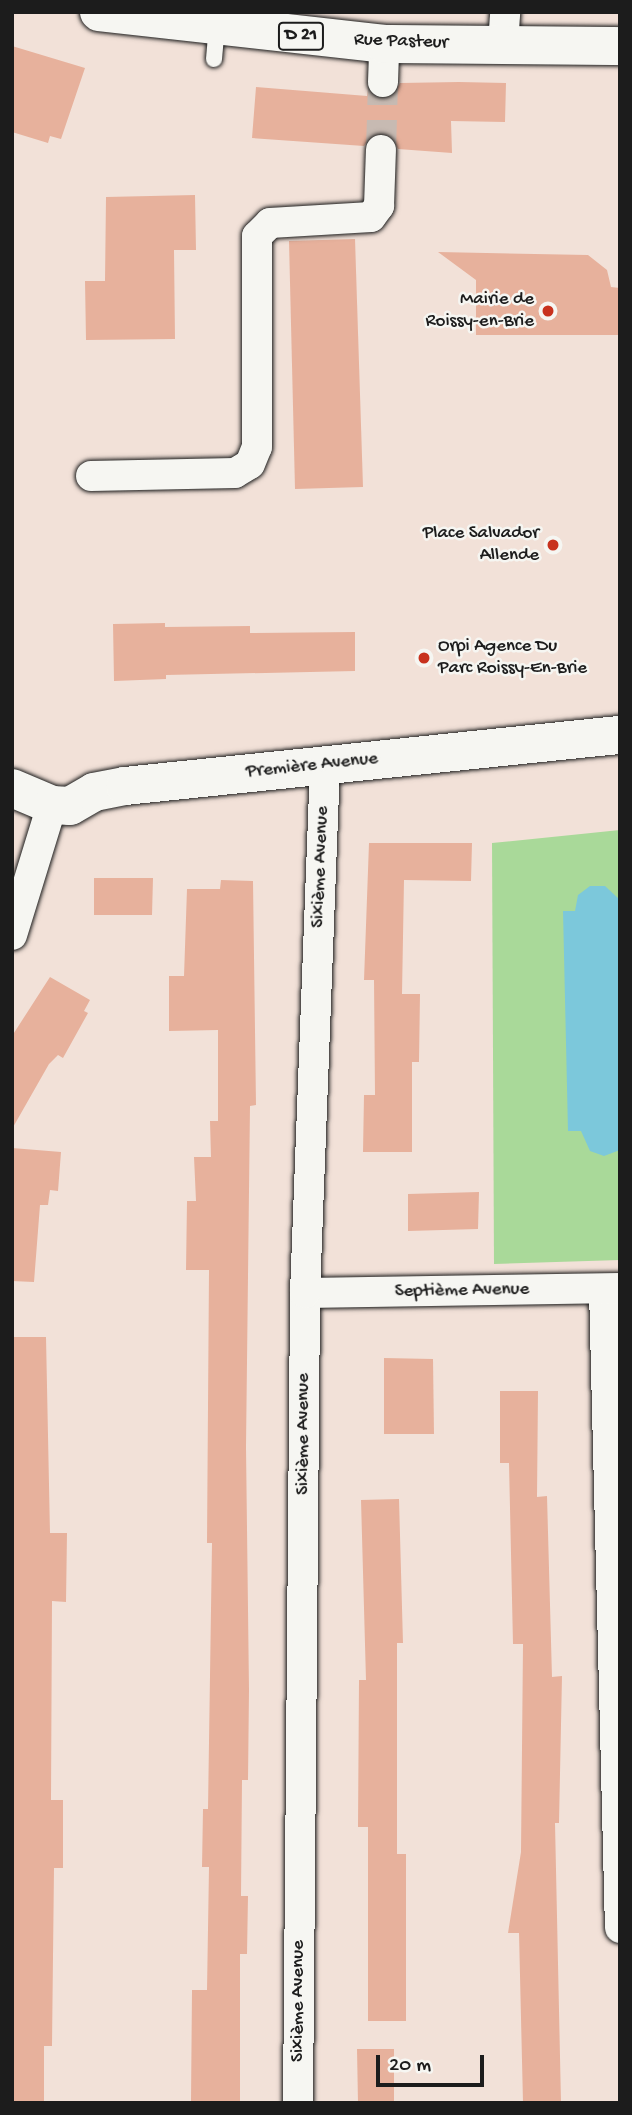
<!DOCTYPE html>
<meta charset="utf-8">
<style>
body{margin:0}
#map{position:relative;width:632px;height:2115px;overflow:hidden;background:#f2e1d8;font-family:"Gochi Hand",sans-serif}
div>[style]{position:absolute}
.green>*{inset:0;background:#a9d999}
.water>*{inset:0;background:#7cc8db}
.building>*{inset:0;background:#e7b19c}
.street-tunnel>*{height:30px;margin-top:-15px;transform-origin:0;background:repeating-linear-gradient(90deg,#c7bab2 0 30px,transparent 0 45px)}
.roads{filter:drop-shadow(0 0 2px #1c1c1c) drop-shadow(0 0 2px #1c1c1c)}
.lane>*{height:16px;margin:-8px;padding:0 8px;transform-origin:8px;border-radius:8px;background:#f6f6f2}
.street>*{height:30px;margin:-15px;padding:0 15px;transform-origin:15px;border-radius:15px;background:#f6f6f2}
.secondary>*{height:38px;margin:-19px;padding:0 19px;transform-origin:19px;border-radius:19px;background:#f6f6f2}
.primary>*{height:38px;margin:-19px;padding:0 19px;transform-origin:19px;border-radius:19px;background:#f6f6f2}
.dots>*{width:19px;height:19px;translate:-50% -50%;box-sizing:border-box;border:4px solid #f6f6f2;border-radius:50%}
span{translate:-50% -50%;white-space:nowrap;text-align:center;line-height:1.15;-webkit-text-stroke:5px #f6f6f2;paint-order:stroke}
.shield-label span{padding:2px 5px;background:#f6f6f2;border:2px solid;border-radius:5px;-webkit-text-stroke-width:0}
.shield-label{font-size:18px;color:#1c1c1c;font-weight:700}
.street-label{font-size:19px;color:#1c1c1c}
.poi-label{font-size:19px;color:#1c1c1c}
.right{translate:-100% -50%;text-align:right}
.left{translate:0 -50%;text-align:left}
.frame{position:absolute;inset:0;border:14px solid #1c1c1c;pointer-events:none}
.scale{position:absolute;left:376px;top:2055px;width:108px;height:32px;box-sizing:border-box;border:4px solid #1c1c1c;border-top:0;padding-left:9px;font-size:21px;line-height:24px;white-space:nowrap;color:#1c1c1c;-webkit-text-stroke:5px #f6f6f2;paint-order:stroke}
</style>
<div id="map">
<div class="green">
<i style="clip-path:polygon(620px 830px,620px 1260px,494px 1264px,492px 843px)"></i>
</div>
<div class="water">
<i style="clip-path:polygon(590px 886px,605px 886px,620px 900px,620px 1150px,604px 1156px,590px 1151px,581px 1131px,568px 1131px,563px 911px,575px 911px,578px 895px)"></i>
</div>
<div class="building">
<i style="clip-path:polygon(12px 46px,85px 68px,61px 139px,50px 136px,48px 143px,12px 132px)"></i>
<i style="clip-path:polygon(459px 82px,506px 83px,505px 122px,451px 121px,452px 153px,398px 149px,391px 136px,382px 133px,372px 135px,364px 146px,252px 138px,256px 87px,367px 96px,368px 90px,383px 99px,392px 97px,400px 83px)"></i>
<i style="clip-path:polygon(195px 195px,196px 250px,174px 250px,175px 339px,86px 340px,85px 281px,105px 281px,106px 197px)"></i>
<i style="clip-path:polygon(355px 239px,363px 487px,295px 489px,289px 241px)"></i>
<i style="clip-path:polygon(438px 252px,588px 255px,607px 270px,611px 287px,620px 288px,620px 335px,476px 335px,476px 280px)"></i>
<i style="clip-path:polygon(165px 623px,165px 627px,250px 626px,250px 633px,355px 632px,355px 671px,166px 675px,166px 679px,114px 681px,113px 624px)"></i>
<i style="clip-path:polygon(369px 843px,472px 843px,471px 881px,404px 880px,402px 994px,420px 994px,419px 1062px,412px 1062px,412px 1152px,363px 1152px,364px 1095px,375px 1095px,374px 980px,364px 980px)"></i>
<i style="clip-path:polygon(94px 878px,153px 878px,152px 915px,94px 915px)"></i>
<i style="clip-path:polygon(221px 880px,253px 881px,256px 1105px,250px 1106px,246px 1447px,249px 1690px,248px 1780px,242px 1780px,241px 1896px,248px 1896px,247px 1954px,240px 1954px,240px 2101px,191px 2101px,192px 1990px,207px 1990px,209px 1867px,202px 1867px,203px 1809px,208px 1809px,212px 1543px,207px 1543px,209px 1270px,186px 1270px,187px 1201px,196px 1201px,194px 1157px,211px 1157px,210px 1121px,218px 1121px,218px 1030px,169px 1031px,169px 976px,184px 976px,187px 889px,220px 889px)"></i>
<i style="clip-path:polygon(50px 977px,90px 1000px,84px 1011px,88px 1013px,63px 1058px,58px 1055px,49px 1064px,12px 1129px,12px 1036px)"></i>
<i style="clip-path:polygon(12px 1148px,61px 1152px,58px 1191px,50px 1190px,48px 1205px,40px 1205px,34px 1282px,12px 1281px)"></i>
<i style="clip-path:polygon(479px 1192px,478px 1229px,408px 1231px,408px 1194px)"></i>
<i style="clip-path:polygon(12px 1337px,46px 1337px,50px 1533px,67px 1533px,66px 1602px,52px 1601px,51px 1800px,63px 1800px,63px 1868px,54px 1868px,52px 2046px,44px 2046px,44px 2103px,12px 2103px)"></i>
<i style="clip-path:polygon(384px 1358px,433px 1359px,434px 1434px,384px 1434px)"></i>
<i style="clip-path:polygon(500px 1391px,538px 1391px,537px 1497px,547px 1496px,552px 1677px,562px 1676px,559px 1823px,555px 1823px,561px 2103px,523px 2103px,519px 1933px,508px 1933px,521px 1852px,523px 1644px,513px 1644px,509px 1463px,500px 1463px)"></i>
<i style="clip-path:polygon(399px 1499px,403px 1643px,397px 1643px,397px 1854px,406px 1854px,406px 2021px,368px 2021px,368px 1827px,358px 1827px,359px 1680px,366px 1680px,361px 1500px)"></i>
<i style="clip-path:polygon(357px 2049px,394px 2049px,394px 2103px,358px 2103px)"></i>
</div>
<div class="street-tunnel">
<i style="left:381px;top:150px;width:68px;rotate:-88.3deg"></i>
</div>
<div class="roads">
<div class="lane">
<i style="left:214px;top:59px;width:32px;rotate:-85deg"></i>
</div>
<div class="street">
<i style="left:503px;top:44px;width:32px;rotate:-86deg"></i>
<i style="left:383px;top:82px;width:38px;rotate:-88deg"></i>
<i style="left:91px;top:476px;width:144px;rotate:-1.2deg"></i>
<i style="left:235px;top:473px;width:17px;rotate:-31deg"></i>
<i style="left:250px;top:464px;width:18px;rotate:-68deg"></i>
<i style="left:257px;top:447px;width:211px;rotate:-90deg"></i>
<i style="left:257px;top:236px;width:18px;rotate:-45deg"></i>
<i style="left:270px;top:223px;width:101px;rotate:-3.4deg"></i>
<i style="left:371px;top:217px;width:14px;rotate:-54deg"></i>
<i style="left:379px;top:206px;width:56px;rotate:-88deg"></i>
<i style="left:12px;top:935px;width:136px;rotate:-72.9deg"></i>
<i style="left:604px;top:1289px;width:639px;rotate:88.57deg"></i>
<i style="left:305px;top:1293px;width:315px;rotate:-0.9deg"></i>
<i style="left:298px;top:2103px;width:810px;rotate:-89.5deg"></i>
<i style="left:305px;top:1293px;width:528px;rotate:-87.83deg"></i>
</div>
<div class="secondary">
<i style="left:12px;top:788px;width:43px;rotate:23deg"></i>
<i style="left:52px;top:805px;width:18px;rotate:3deg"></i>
<i style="left:70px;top:806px;width:28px;rotate:-30deg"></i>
<i style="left:94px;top:792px;width:32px;rotate:-11deg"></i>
<i style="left:125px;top:786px;width:498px;rotate:-5.9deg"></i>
</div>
<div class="primary">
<i style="left:99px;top:12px;width:287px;rotate:6.4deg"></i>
<i style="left:384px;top:44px;width:236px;rotate:0.5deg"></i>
</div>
</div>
<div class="dots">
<i style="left:548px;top:311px;background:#c8321e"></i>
<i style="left:553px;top:545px;background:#c8321e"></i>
<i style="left:424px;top:658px;background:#c8321e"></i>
</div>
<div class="shield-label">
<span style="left:301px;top:36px">D 21</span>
</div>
<div class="street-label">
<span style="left:401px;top:42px;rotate:2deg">Rue Pasteur</span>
<span style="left:312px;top:766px;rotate:-6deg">Première Avenue</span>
<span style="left:321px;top:867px;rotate:-88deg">Sixième Avenue</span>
<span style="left:462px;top:1291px;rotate:-1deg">Septième Avenue</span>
<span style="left:304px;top:1434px;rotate:-90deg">Sixième Avenue</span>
<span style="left:299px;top:2001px;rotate:-90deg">Sixième Avenue</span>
</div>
<div class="poi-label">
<span class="right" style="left:534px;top:311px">Mairie de<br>Roissy-en-Brie</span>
<span class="right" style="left:539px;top:545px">Place Salvador<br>Allende</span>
<span class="left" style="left:438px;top:658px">Orpi Agence Du<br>Parc Roissy-En-Brie</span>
</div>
<div class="frame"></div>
<div class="scale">20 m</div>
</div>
